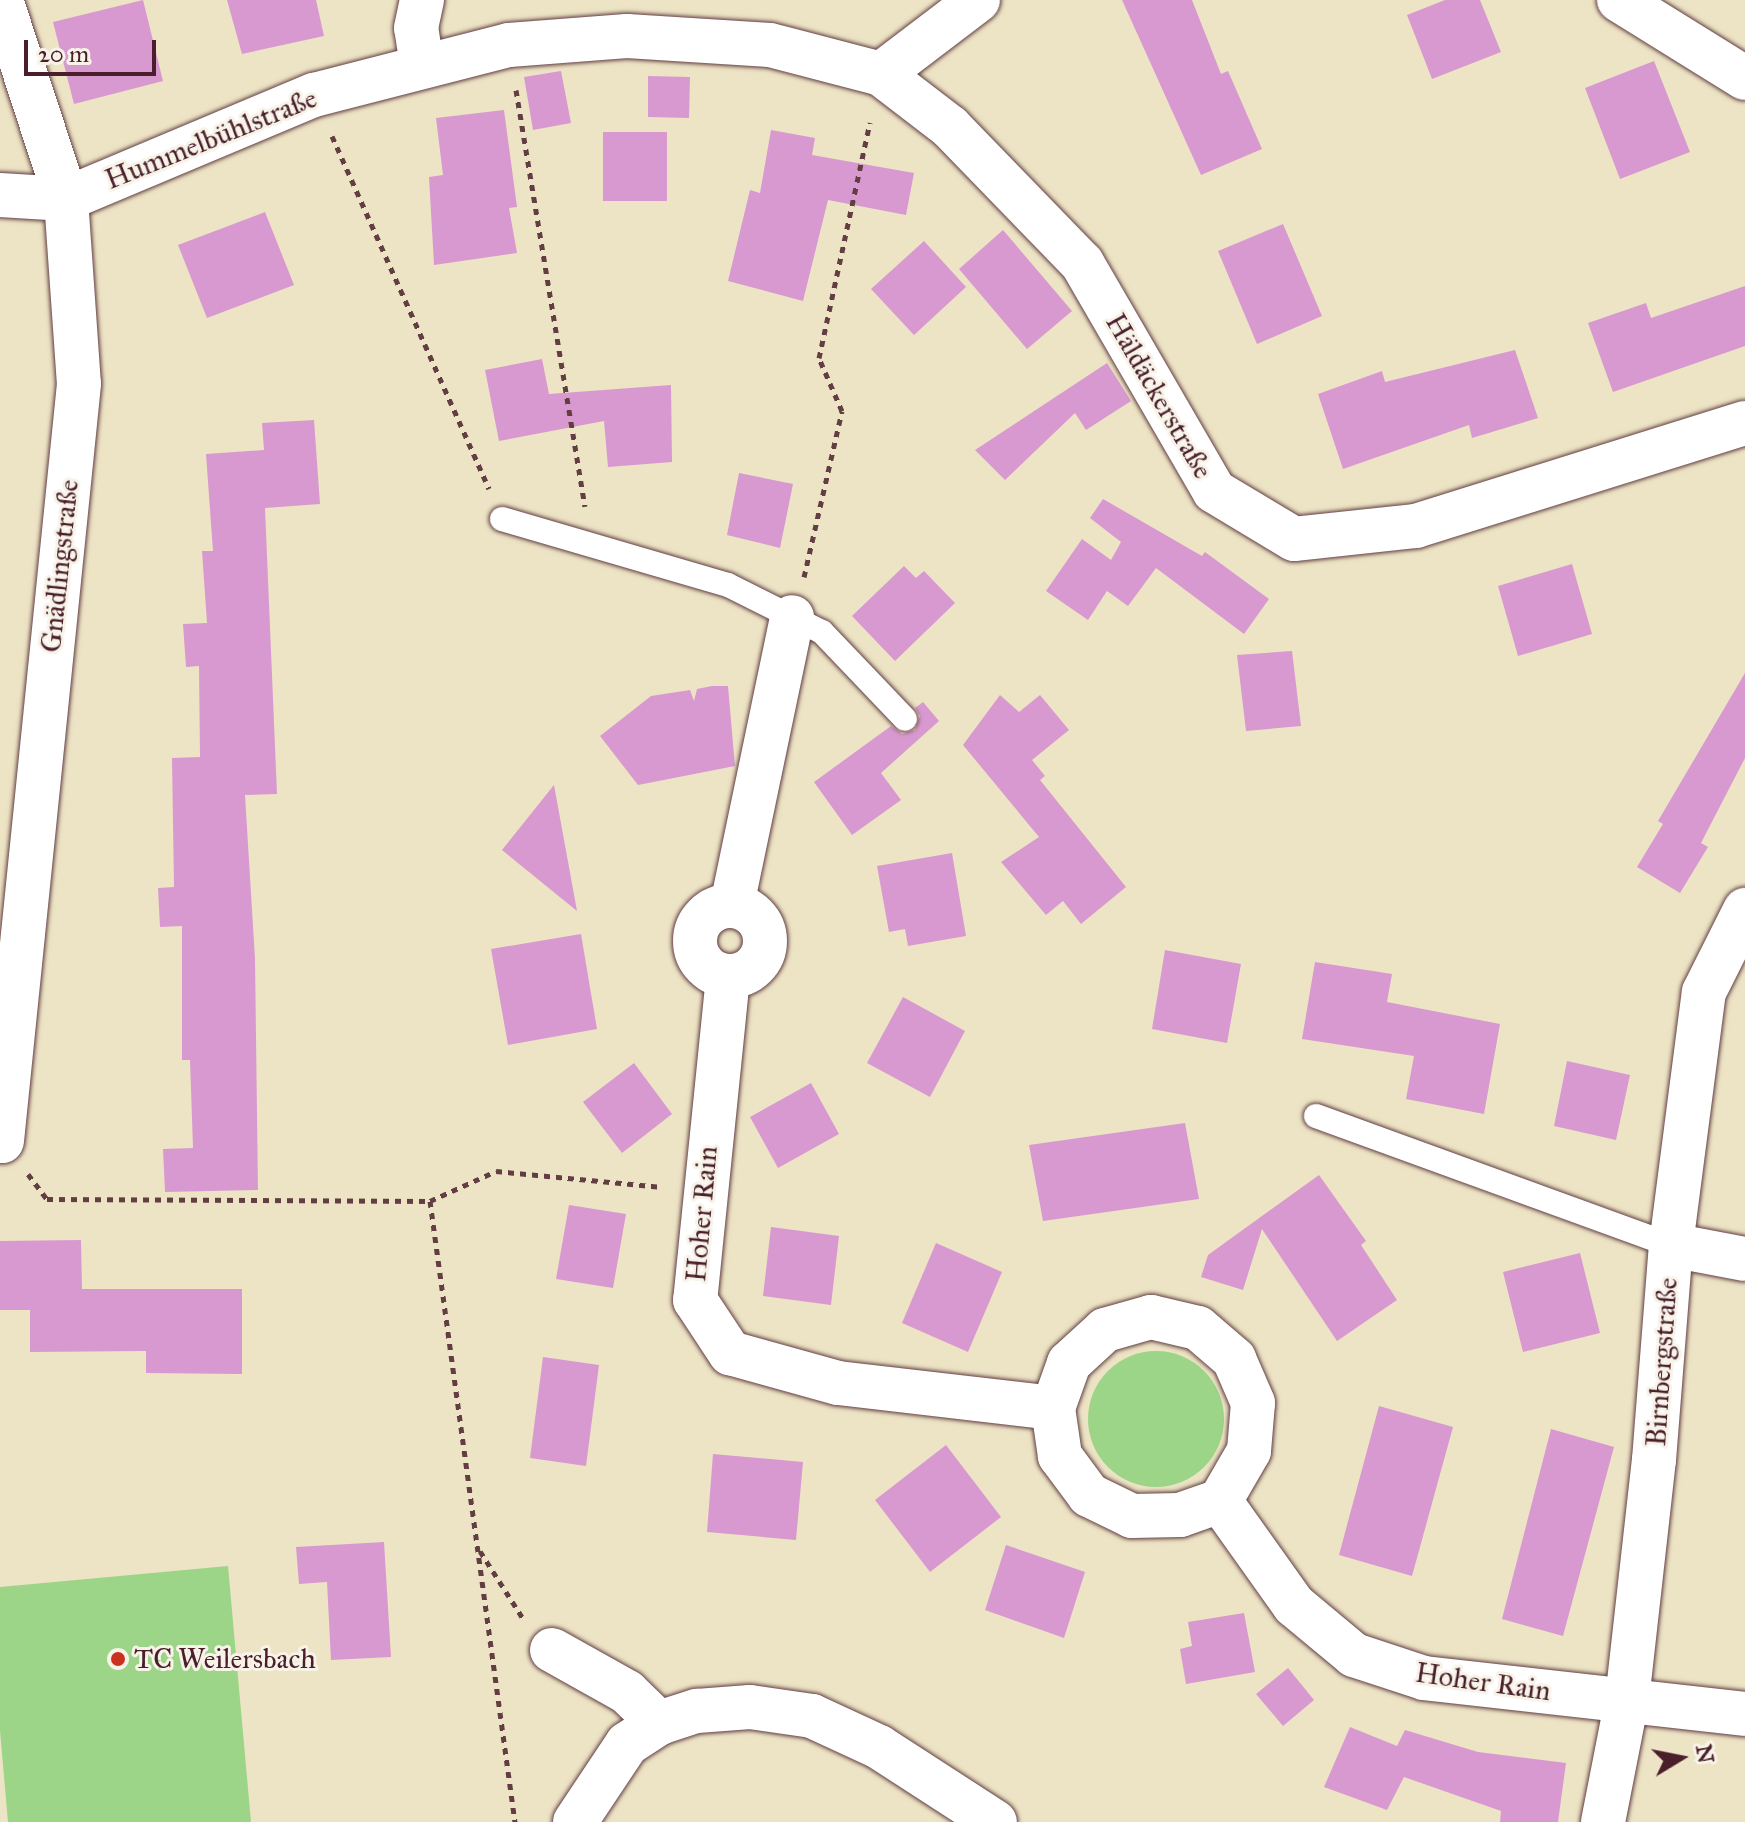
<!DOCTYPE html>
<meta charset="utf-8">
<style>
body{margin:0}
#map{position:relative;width:1745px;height:1822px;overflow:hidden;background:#ede4c5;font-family:"IM FELL Great Primer",serif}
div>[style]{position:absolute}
.green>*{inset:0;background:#9cd588}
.round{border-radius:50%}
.building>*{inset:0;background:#d899d0}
.path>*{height:5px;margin-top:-2.5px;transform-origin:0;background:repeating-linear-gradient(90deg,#623d42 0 6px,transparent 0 12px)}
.roads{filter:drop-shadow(0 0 2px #623d42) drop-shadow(0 0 2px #623d42)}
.lane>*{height:24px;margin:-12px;padding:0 12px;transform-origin:12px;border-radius:12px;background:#fff}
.street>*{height:44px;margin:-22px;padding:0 22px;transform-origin:22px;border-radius:22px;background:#fff}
.street>.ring{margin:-22px;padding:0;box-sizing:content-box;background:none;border:44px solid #fff;border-radius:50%}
.dots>*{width:22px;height:22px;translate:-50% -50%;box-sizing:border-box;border:4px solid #f7f3e8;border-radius:50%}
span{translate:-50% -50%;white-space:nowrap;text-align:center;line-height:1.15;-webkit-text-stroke:6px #f7f3e8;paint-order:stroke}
.street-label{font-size:28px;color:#4a1f2b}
.poi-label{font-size:28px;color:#4a1f2b}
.left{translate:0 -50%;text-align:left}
.north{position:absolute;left:1641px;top:1718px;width:80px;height:80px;-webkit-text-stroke:6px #f7f3e8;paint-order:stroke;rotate:80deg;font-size:22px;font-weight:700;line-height:32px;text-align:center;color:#4a1f2b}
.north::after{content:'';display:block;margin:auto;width:28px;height:36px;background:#4a1f2b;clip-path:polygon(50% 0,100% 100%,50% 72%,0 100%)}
.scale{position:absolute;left:24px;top:40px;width:132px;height:36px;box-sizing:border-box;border:4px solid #4a1f2b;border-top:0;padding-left:10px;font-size:24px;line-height:28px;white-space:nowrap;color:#4a1f2b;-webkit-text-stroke:6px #f7f3e8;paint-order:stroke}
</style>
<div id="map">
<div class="green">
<i class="round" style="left:1088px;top:1351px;width:136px;height:136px"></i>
<i style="clip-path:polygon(228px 1566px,251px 1822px,8px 1822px,0 1731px,0 1587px)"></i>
</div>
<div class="building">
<i style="clip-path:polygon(143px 0,163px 81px,74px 104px,53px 22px)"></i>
<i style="clip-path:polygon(227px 0,316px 0,324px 36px,242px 54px)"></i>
<i style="clip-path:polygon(1122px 0,1192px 0,1221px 74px,1228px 71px,1262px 149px,1201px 175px)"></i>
<i style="clip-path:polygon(1445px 0,1480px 0,1501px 52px,1432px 79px,1407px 15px)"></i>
<i style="clip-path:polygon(1654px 61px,1690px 152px,1620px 179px,1585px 88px)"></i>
<i style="clip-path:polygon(561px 71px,571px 123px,533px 130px,524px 77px)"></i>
<i style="clip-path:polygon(648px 76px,690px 77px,689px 118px,648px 117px)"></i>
<i style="clip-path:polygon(504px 110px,517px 207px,509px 208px,517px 253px,434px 265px,429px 177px,443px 175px,436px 118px)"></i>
<i style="clip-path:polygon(771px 130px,815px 138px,812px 155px,914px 173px,906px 215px,828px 200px,803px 301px,728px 281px,750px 190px,760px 193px)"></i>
<i style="clip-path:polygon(603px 132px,667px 132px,667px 201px,603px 201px)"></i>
<i style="clip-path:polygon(265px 212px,294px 285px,207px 318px,178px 245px)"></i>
<i style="clip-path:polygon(1283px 224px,1322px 316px,1257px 344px,1218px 251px)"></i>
<i style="clip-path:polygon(1003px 230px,1072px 311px,1027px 349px,959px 269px)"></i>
<i style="clip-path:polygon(924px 241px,966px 287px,914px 335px,871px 289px)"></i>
<i style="clip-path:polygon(1745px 286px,1745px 346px,1613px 392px,1588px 323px,1646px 303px,1651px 318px)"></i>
<i style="clip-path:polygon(1515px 350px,1538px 418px,1472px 438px,1469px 425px,1343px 469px,1318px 394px,1382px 371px,1385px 382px)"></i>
<i style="clip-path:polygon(542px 359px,549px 394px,671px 385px,672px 462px,608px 467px,604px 421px,499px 441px,485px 370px)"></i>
<i style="clip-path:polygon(1107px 363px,1131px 401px,1086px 430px,1075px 413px,1005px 480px,975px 450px)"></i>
<i style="clip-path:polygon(314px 420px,320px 504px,265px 508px,277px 794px,245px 795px,255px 959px,258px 1190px,165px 1192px,163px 1149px,193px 1148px,190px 1060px,182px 1060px,182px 926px,160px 927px,158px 888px,174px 887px,172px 758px,200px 757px,199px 666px,186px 667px,183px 624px,207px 623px,202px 551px,213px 551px,206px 454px,264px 450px,262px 423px)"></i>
<i style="clip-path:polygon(739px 473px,793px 484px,780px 548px,727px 535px)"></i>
<i style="clip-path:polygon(1103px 499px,1202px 556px,1205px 552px,1269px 599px,1244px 634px,1156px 568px,1128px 606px,1107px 591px,1088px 620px,1046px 591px,1082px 539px,1111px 560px,1121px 542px,1090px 518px)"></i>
<i style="clip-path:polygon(1572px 564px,1592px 634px,1518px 656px,1498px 586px)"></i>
<i style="clip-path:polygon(904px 566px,916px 578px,924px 571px,955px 603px,895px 661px,852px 616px)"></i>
<i style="clip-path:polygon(1292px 651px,1301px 726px,1246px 731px,1237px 655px)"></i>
<i style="clip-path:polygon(1745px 673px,1745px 758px,1701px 843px,1708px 847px,1680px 893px,1637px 867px,1663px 824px,1658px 821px)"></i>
<i style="clip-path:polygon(712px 686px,728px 686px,735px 766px,638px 785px,600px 736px,651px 696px,690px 690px,694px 701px,697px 689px)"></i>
<i style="clip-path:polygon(1000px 695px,1019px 712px,1040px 695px,1069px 730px,1032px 760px,1045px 776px,1040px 780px,1126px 887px,1081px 924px,1063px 901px,1046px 915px,1001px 862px,1039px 837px,963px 745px)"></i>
<i style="clip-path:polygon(923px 702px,939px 721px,881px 773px,901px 800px,852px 835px,814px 782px,891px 726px,902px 734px,915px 730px,920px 716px,915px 708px)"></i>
<i style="clip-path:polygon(554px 785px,577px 911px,502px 850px)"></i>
<i style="clip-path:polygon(952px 853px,966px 936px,908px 946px,905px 929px,889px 932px,877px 866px)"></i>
<i style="clip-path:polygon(581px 934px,597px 1029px,508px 1045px,491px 949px)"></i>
<i style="clip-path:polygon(1165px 950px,1241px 964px,1227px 1043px,1152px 1029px)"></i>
<i style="clip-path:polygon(1315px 962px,1392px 974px,1387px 1002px,1500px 1024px,1484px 1114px,1406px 1099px,1414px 1056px,1302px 1039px)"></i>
<i style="clip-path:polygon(903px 997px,965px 1031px,930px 1097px,867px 1063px)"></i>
<i style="clip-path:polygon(1567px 1061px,1630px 1075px,1616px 1140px,1554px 1126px)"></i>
<i style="clip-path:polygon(634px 1063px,672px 1114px,622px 1153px,583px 1102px)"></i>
<i style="clip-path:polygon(811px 1083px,839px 1134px,778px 1168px,750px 1117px)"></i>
<i style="clip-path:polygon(1185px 1123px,1199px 1199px,1043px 1221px,1029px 1145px)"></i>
<i style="clip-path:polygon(1319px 1175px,1366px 1241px,1361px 1245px,1397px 1300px,1337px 1341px,1262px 1229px,1243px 1290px,1201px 1277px,1208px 1255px)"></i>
<i style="clip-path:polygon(569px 1205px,626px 1214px,613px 1288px,556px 1279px)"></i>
<i style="clip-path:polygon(771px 1227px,839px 1236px,831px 1305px,763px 1296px)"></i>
<i style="clip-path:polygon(81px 1240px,82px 1289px,242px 1289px,242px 1374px,146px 1373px,146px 1351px,30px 1352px,30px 1310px,0 1310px,0 1241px)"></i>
<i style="clip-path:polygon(936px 1243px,1002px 1272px,968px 1352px,902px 1323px)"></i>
<i style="clip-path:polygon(1580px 1253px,1600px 1333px,1523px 1352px,1503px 1272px)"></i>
<i style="clip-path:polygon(543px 1357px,599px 1365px,586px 1466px,530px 1458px)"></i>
<i style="clip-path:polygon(1379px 1406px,1453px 1427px,1412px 1576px,1339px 1555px)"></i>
<i style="clip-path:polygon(1551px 1429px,1614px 1447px,1563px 1636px,1502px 1619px)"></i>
<i style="clip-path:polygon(946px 1445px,1001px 1517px,930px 1572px,875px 1500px)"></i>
<i style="clip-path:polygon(713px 1454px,803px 1462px,796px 1540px,707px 1532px)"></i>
<i style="clip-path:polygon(384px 1542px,391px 1657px,331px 1660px,327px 1582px,299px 1584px,296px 1547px)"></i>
<i style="clip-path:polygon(1006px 1545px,1085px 1572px,1064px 1638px,985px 1610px)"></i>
<i style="clip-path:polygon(1244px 1613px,1255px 1672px,1186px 1684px,1180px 1649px,1192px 1646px,1188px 1622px)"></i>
<i style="clip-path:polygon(1288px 1668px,1314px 1700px,1283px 1726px,1256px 1694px)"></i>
<i style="clip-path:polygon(1350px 1727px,1397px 1746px,1405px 1730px,1478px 1752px,1566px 1763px,1558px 1822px,1500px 1822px,1501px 1811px,1404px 1777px,1387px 1810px,1324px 1787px)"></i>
</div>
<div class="path">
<i style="left:516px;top:90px;width:422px;rotate:80.6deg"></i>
<i style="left:332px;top:136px;width:386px;rotate:66deg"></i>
<i style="left:804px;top:577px;width:170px;rotate:-77.1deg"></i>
<i style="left:842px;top:411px;width:58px;rotate:-113.5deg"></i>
<i style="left:819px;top:358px;width:241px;rotate:-77.8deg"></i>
<i style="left:28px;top:1174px;width:31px;rotate:53deg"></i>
<i style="left:47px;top:1199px;width:383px;rotate:0.3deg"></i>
<i style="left:430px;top:1201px;width:72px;rotate:-24.4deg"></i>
<i style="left:496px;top:1171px;width:167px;rotate:5.5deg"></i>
<i style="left:430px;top:1201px;width:627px;rotate:82.21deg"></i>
<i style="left:480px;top:1551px;width:82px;rotate:57.5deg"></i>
</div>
<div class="roads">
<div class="lane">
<i style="left:502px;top:519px;width:235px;rotate:16.3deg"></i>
<i style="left:728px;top:585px;width:105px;rotate:26.6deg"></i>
<i style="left:822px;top:632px;width:120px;rotate:46.3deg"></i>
<i style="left:1316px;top:1116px;width:378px;rotate:20deg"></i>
</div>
<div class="street">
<i style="left:1px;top:0;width:209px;rotate:71.9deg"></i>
<i style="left:66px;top:199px;width:185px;rotate:86deg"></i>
<i style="left:79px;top:384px;width:761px;rotate:95.81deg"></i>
<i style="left:1619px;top:0;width:148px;rotate:31.8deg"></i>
<i style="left:422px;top:65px;width:37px;rotate:-99deg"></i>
<i style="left:416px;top:28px;width:29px;rotate:-78deg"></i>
<i style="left:881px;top:74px;width:87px;rotate:37.5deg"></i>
<i style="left:950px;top:127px;width:190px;rotate:45.9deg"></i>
<i style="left:1082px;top:263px;width:263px;rotate:59.9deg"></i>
<i style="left:1214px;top:491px;width:93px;rotate:31deg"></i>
<i style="left:1294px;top:539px;width:123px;rotate:-6.1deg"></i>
<i style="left:1416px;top:526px;width:345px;rotate:-17.4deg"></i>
<i style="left:0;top:195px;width:66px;rotate:3.5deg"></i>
<i style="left:66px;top:199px;width:269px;rotate:-22.8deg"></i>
<i style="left:314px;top:95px;width:201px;rotate:-14.4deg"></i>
<i style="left:509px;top:45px;width:118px;rotate:-4.4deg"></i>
<i style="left:627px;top:36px;width:143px;rotate:3.6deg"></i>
<i style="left:770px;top:45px;width:115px;rotate:14.6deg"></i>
<i style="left:881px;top:74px;width:122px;rotate:-37.3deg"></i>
<i style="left:732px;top:905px;width:294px;rotate:-78.2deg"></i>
<i class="ring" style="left:695px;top:906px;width:26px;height:26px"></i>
<i style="left:728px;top:977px;width:325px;rotate:95.8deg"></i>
<i style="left:695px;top:1300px;width:64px;rotate:56.6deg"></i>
<i style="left:730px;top:1353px;width:112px;rotate:15.5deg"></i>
<i style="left:838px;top:1383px;width:216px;rotate:6.6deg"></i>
<i style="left:1671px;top:1245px;width:75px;rotate:10.7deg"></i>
<i style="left:1151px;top:1317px;width:48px;rotate:13.2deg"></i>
<i style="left:1198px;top:1328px;width:48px;rotate:40.7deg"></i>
<i style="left:1234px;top:1359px;width:48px;rotate:66.6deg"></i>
<i style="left:1253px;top:1403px;width:48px;rotate:94.8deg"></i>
<i style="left:1249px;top:1451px;width:58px;rotate:120.1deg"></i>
<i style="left:1220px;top:1501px;width:42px;rotate:160.7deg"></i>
<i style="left:1180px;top:1515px;width:48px;rotate:178.8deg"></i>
<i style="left:1132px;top:1516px;width:48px;rotate:-154deg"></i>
<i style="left:1089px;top:1495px;width:49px;rotate:-126.6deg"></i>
<i style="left:1060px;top:1456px;width:49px;rotate:-98.3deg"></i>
<i style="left:1053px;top:1408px;width:48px;rotate:-70.4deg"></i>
<i style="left:1069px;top:1363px;width:49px;rotate:-42.5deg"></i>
<i style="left:1105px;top:1330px;width:48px;rotate:-15.8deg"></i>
<i style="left:1220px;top:1501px;width:128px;rotate:54.6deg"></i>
<i style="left:1294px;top:1605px;width:78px;rotate:39.8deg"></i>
<i style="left:1354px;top:1655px;width:74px;rotate:18.2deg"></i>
<i style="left:1424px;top:1678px;width:323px;rotate:6.4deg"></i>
<i style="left:552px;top:1650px;width:86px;rotate:29.2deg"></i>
<i style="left:627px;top:1692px;width:45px;rotate:44.1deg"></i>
<i style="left:575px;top:1822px;width:94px;rotate:-56.3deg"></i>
<i style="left:627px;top:1744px;width:38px;rotate:-33deg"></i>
<i style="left:659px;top:1723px;width:40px;rotate:-18deg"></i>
<i style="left:697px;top:1711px;width:53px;rotate:-4.3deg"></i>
<i style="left:750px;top:1707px;width:63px;rotate:8.3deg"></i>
<i style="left:812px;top:1716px;width:74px;rotate:24.8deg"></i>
<i style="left:879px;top:1747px;width:138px;rotate:32.9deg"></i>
<i style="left:1603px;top:1822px;width:124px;rotate:-78.9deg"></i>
<i style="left:1627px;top:1700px;width:242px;rotate:-83.6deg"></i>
<i style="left:1654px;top:1460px;width:216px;rotate:-85.5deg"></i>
<i style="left:1671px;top:1245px;width:255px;rotate:-82.6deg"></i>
<i style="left:1704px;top:992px;width:92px;rotate:-63.4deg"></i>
</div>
</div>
<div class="dots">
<i style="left:118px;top:1659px;background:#c8321e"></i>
</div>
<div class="street-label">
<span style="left:211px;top:139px;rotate:-22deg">Hummelbühlstraße</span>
<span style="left:1159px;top:396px;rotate:60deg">Häldäckerstraße</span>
<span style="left:60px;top:566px;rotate:-84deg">Gnädlingstraße</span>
<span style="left:702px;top:1214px;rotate:-85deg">Hoher Rain</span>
<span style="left:1662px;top:1362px;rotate:-86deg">Birnbergstraße</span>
<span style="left:1483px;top:1682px;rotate:8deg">Hoher Rain</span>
</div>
<div class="poi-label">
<span class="left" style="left:134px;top:1659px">TC Weilersbach</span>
</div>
<div class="north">N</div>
<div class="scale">20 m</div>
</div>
